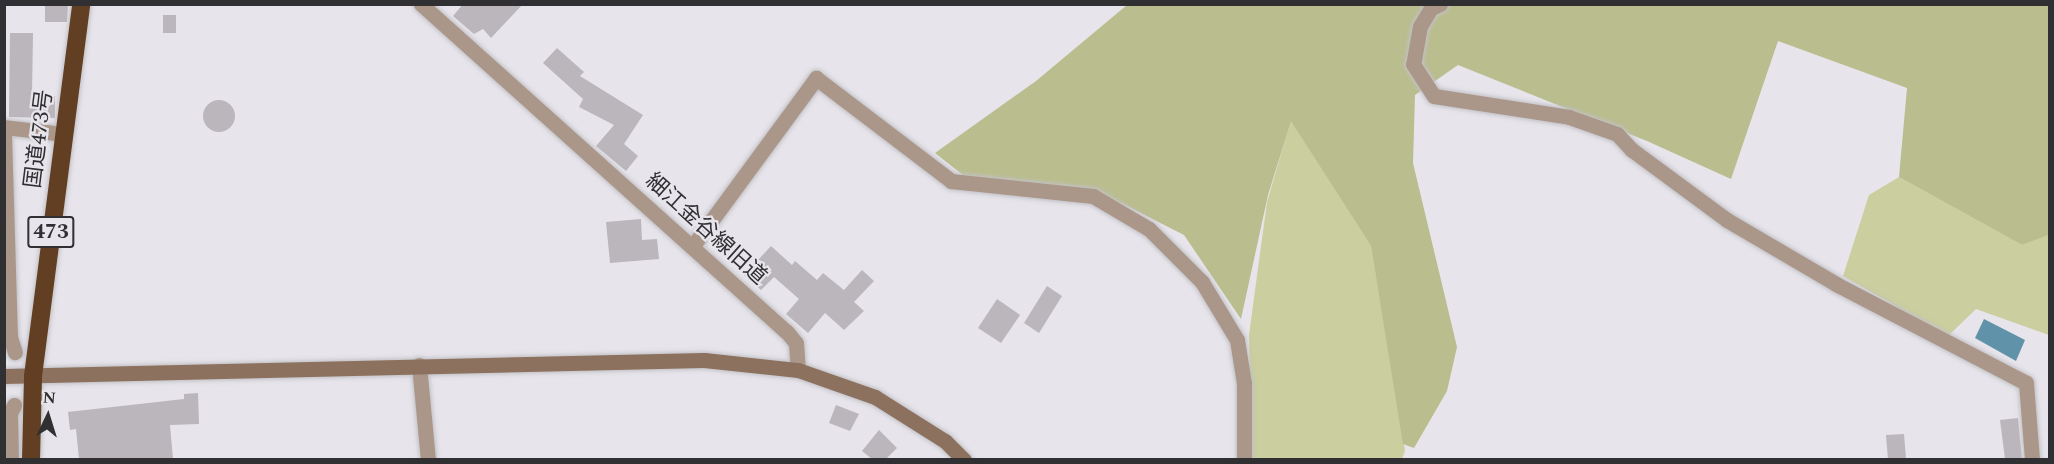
<!DOCTYPE html>
<meta charset="utf-8">
<style>
body{margin:0}
#map{position:relative;width:2054px;height:464px;overflow:hidden;background:#e7e5eb;font-family:Spectral,"Noto Sans JP",serif}
div>[style]{position:absolute}
.green>*{inset:0;background:#cbce9e}
.forest>*{inset:0;background:#babd8d}
.water>*{inset:0;background:#6093aa}
.building>*{inset:0;background:#bab6bb}
.round{border-radius:50%}
.roads{filter:drop-shadow(0 0 2px #c2c1c6) drop-shadow(0 0 2px #c2c1c6)}
.street>*{height:15px;margin:-7.5px;padding:0 7.5px;transform-origin:7.5px;border-radius:7.5px;background:#aa978a}
.secondary>*{height:15px;margin:-7.5px;padding:0 7.5px;transform-origin:7.5px;border-radius:7.5px;background:#8c715e}
.highway>*{height:18px;margin:-9px;padding:0 9px;transform-origin:9px;border-radius:9px;background:#623e23}
span{translate:-50% -50%;white-space:nowrap;text-align:center;line-height:1.15;-webkit-text-stroke:4.5px #e7e5eb;paint-order:stroke}
.shield-label span{padding:2px 4px;background:#e7e5eb;border:2px solid;border-radius:4px;-webkit-text-stroke-width:0}
.shield-label{font-size:21px;color:#302f31;font-weight:700}
.street-label{font-size:22px;color:#302f31}
.frame{position:absolute;inset:0;border:6px solid #302f31;pointer-events:none}
.north{position:absolute;left:18px;top:386px;width:60px;height:60px;-webkit-text-stroke:4px #e7e5eb;paint-order:stroke;rotate:4deg;font-size:16px;font-weight:700;line-height:24px;text-align:center;color:#302f31}
.north::after{content:'';display:block;margin:auto;width:21px;height:27px;background:#302f31;clip-path:polygon(50% 0,100% 100%,50% 72%,0 100%)}
</style>
<div id="map">
<div class="green">
<i style="clip-path:polygon(1291px 120px,1371px 246px,1405px 451px,1402px 459px,1251px 460px,1249px 335px,1267px 202px)"></i>
<i style="clip-path:polygon(1899px 177px,2022px 245px,2049px 235px,2049px 335px,1976px 309px,1948px 336px,1843px 276px,1869px 195px)"></i>
</div>
<div class="forest">
<i style="clip-path:polygon(1127px 5px,2049px 5px,2049px 235px,2022px 245px,1899px 177px,1907px 88px,1778px 41px,1731px 179px,1647px 141px,1458px 65px,1415px 95px,1413px 163px,1457px 347px,1447px 391px,1414px 448px,1403px 444px,1371px 246px,1291px 121px,1268px 195px,1241px 319px,1184px 235px,1103px 194px,963px 175px,935px 153px,1036px 81px)"></i>
</div>
<div class="water">
<i style="clip-path:polygon(1984px 319px,2025px 340px,2016px 361px,1975px 338px)"></i>
</div>
<div class="building">
<i style="clip-path:polygon(45px 4px,68px 4px,67px 22px,45px 22px)"></i>
<i style="clip-path:polygon(463px 4px,523px 4px,491px 38px,483px 29px,474px 34px,453px 16px)"></i>
<i style="clip-path:polygon(163px 15px,176px 15px,176px 33px,163px 33px)"></i>
<i style="clip-path:polygon(10px 33px,33px 33px,32px 96px,55px 96px,55px 118px,9px 117px)"></i>
<i style="clip-path:polygon(557px 48px,584px 72px,580px 76px,643px 115px,624px 144px,638px 156px,626px 171px,596px 146px,614px 125px,579px 107px,583px 99px,543px 63px)"></i>
<i class="round" style="left:203px;top:100px;width:32px;height:32px"></i>
<i style="clip-path:polygon(641px 219px,642px 240px,657px 239px,659px 259px,610px 263px,606px 222px)"></i>
<i style="clip-path:polygon(771px 246px,792px 265px,795px 261px,817px 280px,823px 273px,844px 290px,862px 270px,874px 281px,854px 302px,864px 311px,844px 330px,825px 313px,808px 333px,786px 314px,799px 299px,774px 277px,761px 290px,744px 275px)"></i>
<i style="clip-path:polygon(1047px 286px,1062px 296px,1039px 333px,1024px 323px)"></i>
<i style="clip-path:polygon(997px 299px,1020px 315px,1001px 343px,978px 328px)"></i>
<i style="clip-path:polygon(198px 393px,199px 424px,170px 425px,173px 459px,79px 459px,76px 429px,70px 430px,68px 412px,184px 399px,184px 394px)"></i>
<i style="clip-path:polygon(836px 405px,859px 414px,850px 431px,829px 423px)"></i>
<i style="clip-path:polygon(2018px 418px,2022px 459px,2005px 459px,2000px 420px)"></i>
<i style="clip-path:polygon(879px 430px,897px 448px,886px 459px,872px 459px,862px 451px)"></i>
<i style="clip-path:polygon(1904px 434px,1906px 459px,1888px 459px,1886px 435px)"></i>
</div>
<div class="roads">
<div class="street">
<i style="left:421px;top:4px;width:491px;rotate:41.9deg"></i>
<i style="left:787px;top:332px;width:14px;rotate:51deg"></i>
<i style="left:796px;top:343px;width:27px;rotate:86deg"></i>
<i style="left:1440px;top:4px;width:10px;rotate:156deg"></i>
<i style="left:1431px;top:8px;width:21px;rotate:121deg"></i>
<i style="left:1420px;top:26px;width:39px;rotate:100deg"></i>
<i style="left:1413px;top:64px;width:38px;rotate:57deg"></i>
<i style="left:1434px;top:96px;width:137px;rotate:8.8deg"></i>
<i style="left:1569px;top:117px;width:51px;rotate:19.5deg"></i>
<i style="left:1617px;top:134px;width:22px;rotate:47deg"></i>
<i style="left:1632px;top:150px;width:118px;rotate:36.4deg"></i>
<i style="left:1727px;top:220px;width:126px;rotate:30.4deg"></i>
<i style="left:1836px;top:284px;width:214px;rotate:27.5deg"></i>
<i style="left:2026px;top:383px;width:77px;rotate:85.5deg"></i>
<i style="left:4px;top:127px;width:60px;rotate:6.7deg"></i>
<i style="left:4px;top:135px;width:202px;rotate:88.3deg"></i>
<i style="left:10px;top:337px;width:16px;rotate:72deg"></i>
<i style="left:692px;top:247px;width:210px;rotate:-53.7deg"></i>
<i style="left:816px;top:78px;width:170px;rotate:37.3deg"></i>
<i style="left:951px;top:181px;width:143px;rotate:6deg"></i>
<i style="left:1093px;top:196px;width:65px;rotate:30.5deg"></i>
<i style="left:1149px;top:229px;width:75px;rotate:45deg"></i>
<i style="left:1202px;top:282px;width:68px;rotate:58.9deg"></i>
<i style="left:1237px;top:340px;width:44px;rotate:80.8deg"></i>
<i style="left:1244px;top:383px;width:77px;rotate:90deg"></i>
<i style="left:419px;top:365px;width:95px;rotate:84.6deg"></i>
<i style="left:11px;top:460px;width:47px;rotate:-91.2deg"></i>
<i style="left:10px;top:413px;width:9px;rotate:-63deg"></i>
</div>
<div class="secondary">
<i style="left:4px;top:376px;width:700px;rotate:-1.31deg"></i>
<i style="left:704px;top:360px;width:95px;rotate:6.1deg"></i>
<i style="left:798px;top:370px;width:82px;rotate:19.3deg"></i>
<i style="left:875px;top:397px;width:83px;rotate:32.2deg"></i>
<i style="left:945px;top:441px;width:27px;rotate:45deg"></i>
</div>
<div class="highway">
<i style="left:31px;top:460px;width:84px;rotate:-88.6deg"></i>
<i style="left:33px;top:376px;width:375px;rotate:-82.6deg"></i>
</div>
</div>
<div class="shield-label">
<span style="left:51px;top:232px">473</span>
</div>
<div class="street-label">
<span style="left:39px;top:139px;rotate:-83deg">国道473号</span>
<span style="left:706px;top:229px;rotate:42deg">細江金谷線旧道</span>
</div>
<div class="frame"></div>
<div class="north">N</div>
</div>
